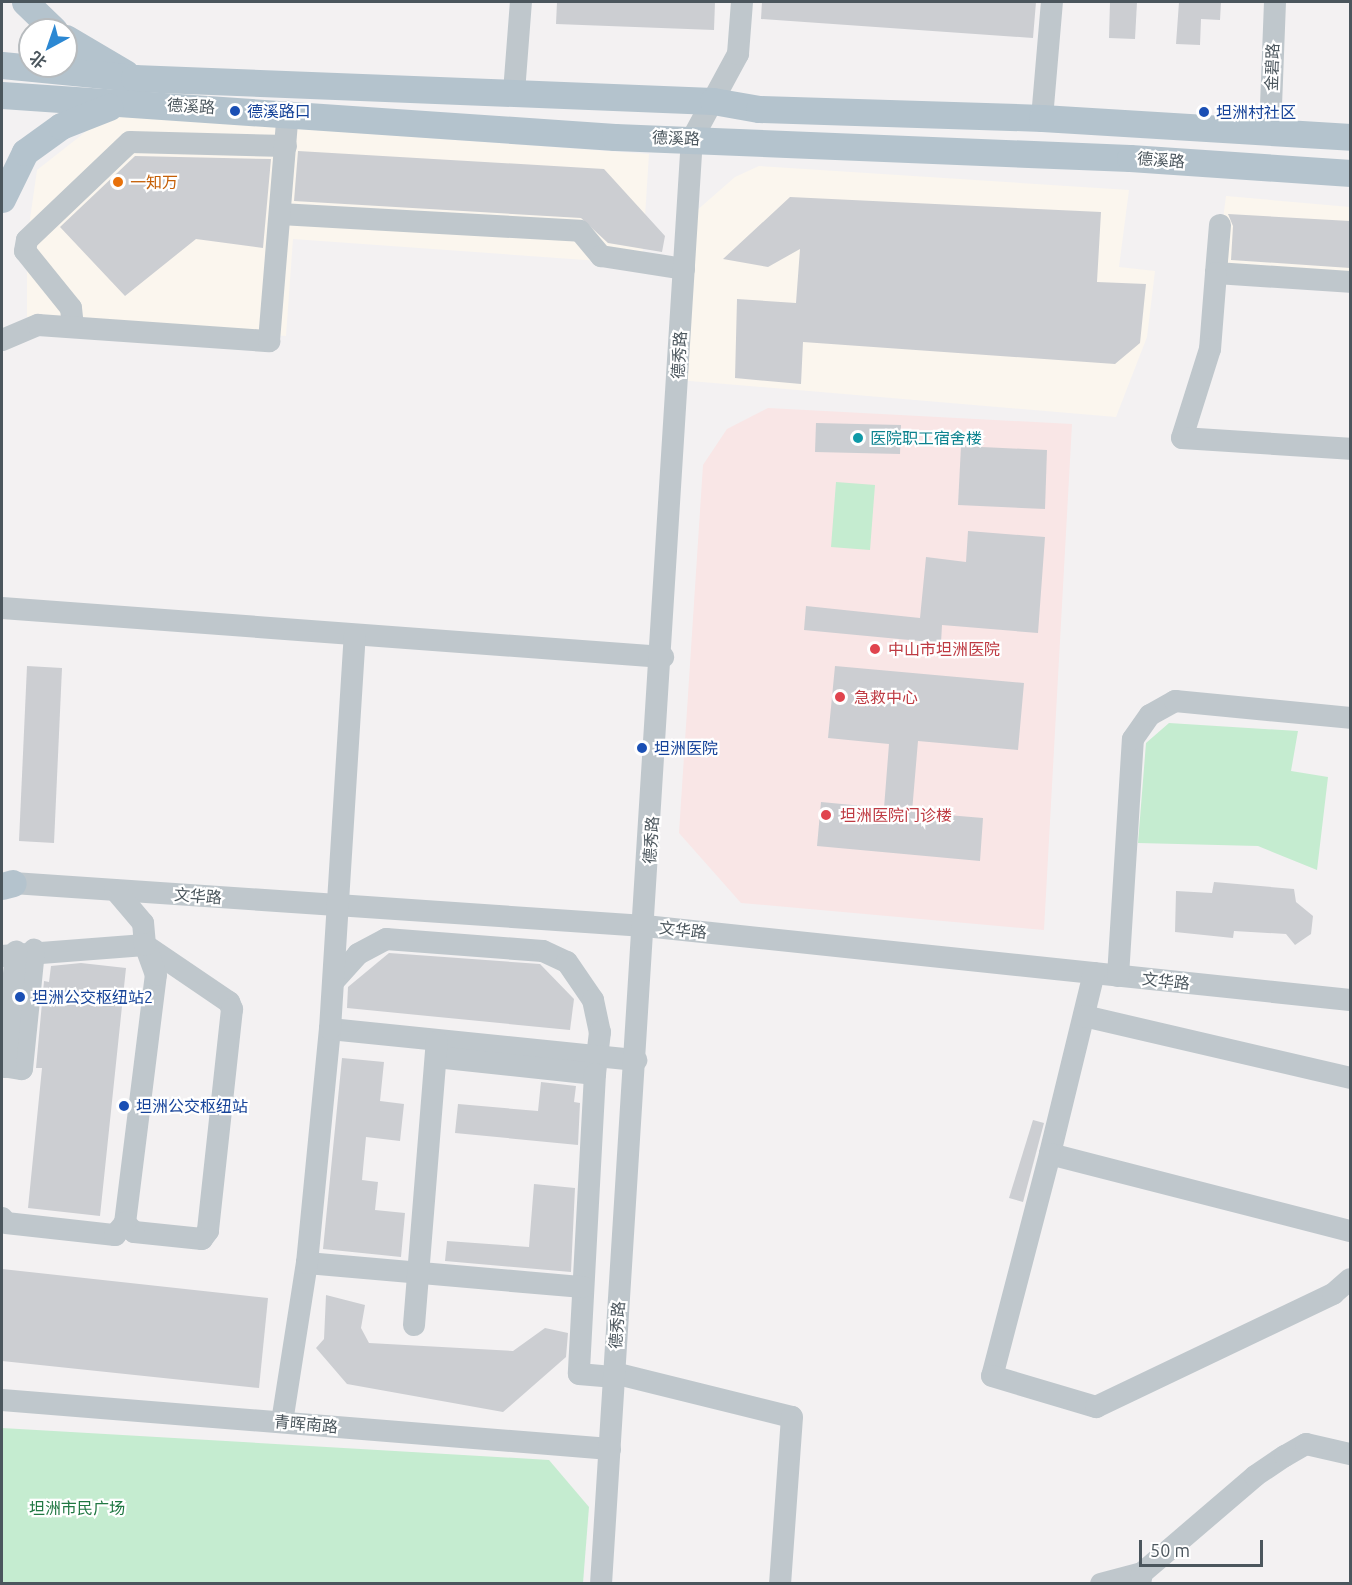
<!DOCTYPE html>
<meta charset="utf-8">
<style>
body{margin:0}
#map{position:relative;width:1352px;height:1585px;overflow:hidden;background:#f3f1f2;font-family:Ubuntu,"Noto Sans SC",sans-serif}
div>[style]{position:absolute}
.commercial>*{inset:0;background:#fbf6ee}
.medical>*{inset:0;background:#f9e6e6}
.green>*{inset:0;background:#c5ecd0}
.building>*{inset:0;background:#ccced2}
.minor>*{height:22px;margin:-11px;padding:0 11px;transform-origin:11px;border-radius:11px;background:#bfc7cc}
.major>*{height:27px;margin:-13.5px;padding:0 13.5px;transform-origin:13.5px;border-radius:13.5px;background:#b4c3cd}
.dots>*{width:16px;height:16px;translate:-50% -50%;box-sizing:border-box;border:3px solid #fff;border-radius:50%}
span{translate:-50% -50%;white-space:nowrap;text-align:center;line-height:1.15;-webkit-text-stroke:4.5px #fff;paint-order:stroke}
.street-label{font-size:16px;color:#4b565d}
.transit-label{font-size:16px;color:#164399}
.left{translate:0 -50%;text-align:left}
.food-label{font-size:16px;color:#c56008}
.culture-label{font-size:16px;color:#0d838f}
.health-label{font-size:16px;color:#be3a42}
.park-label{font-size:16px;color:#217843}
.frame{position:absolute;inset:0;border:3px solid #4b565d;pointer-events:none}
.north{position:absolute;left:18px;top:18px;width:60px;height:60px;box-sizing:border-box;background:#fff;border:2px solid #b7bbbe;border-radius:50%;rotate:220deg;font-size:16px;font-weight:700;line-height:24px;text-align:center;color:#4b565d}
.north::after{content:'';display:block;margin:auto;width:21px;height:27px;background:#2c88d3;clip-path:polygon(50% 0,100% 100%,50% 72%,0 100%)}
.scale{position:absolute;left:1139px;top:1540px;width:124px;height:27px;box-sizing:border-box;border:3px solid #4b565d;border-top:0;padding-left:8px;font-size:18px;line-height:21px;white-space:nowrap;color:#4b565d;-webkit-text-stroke:4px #fff;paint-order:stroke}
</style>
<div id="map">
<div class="commercial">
<i style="clip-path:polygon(107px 115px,649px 154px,642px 264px,293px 239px,286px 336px,27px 317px,27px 240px,37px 170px)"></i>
<i style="clip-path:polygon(759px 166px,1129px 190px,1119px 267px,1155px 271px,1147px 337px,1116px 417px,678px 380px,687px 219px,735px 177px)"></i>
<i style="clip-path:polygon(1226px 196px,1350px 207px,1350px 282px,1216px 273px)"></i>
</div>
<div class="medical">
<i style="clip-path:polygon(768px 408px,1072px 424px,1044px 930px,741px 903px,679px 833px,703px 465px,727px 429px)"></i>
</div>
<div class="green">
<i style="clip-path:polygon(836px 482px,875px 485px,870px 550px,831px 547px)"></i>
<i style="clip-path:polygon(1169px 723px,1298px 731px,1291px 771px,1328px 777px,1317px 870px,1258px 846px,1138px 843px,1146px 743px)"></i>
<i style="clip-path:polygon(2px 1428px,549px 1460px,589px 1507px,583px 1583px,2px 1583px)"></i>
</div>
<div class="building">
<i style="clip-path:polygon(557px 2px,715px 2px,714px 30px,556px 24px)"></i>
<i style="clip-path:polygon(762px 2px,1036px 2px,1033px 38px,761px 19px)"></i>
<i style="clip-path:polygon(1110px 2px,1137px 2px,1135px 39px,1109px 38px)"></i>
<i style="clip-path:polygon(1179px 2px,1221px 2px,1220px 20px,1201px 19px,1200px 45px,1176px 44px)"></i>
<i style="clip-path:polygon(298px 151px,604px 169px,665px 236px,662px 252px,608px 243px,581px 218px,294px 201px)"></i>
<i style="clip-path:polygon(135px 156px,271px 159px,263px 248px,196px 239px,125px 296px,60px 227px)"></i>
<i style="clip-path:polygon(790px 197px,1101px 212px,1097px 282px,1146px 284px,1140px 343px,1115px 364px,803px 342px,801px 384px,735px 378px,737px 299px,796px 303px,800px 249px,768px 267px,723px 259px)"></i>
<i style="clip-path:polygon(1228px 214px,1350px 221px,1350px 268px,1231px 260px,1233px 226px)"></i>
<i style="clip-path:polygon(816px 423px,901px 425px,900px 454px,815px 452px)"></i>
<i style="clip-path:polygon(961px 446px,1047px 450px,1045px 509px,958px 505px)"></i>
<i style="clip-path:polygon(968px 531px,1045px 537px,1038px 633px,942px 625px,941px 643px,804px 630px,806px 606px,920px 618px,926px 557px,966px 562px)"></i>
<i style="clip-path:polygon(27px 666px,62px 668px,54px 843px,19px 841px)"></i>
<i style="clip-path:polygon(835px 666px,1024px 683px,1018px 750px,918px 741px,912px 812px,983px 818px,980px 861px,817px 846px,821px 802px,884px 808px,889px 744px,828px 738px)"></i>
<i style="clip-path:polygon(1214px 882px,1294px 889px,1296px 902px,1313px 916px,1311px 934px,1295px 945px,1286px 934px,1234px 931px,1233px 938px,1175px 932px,1176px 891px,1212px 893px)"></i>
<i style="clip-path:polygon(389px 953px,540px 964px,574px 999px,570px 1030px,347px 1008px,348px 987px)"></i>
<i style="clip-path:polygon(81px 963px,126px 968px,100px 1216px,28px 1208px,42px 1068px,36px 1068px,44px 981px,49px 982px,51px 966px)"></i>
<i style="clip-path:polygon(342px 1058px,384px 1062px,380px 1101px,404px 1104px,400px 1141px,366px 1137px,362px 1180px,378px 1182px,375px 1210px,405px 1213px,401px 1257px,323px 1249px)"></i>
<i style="clip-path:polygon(541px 1082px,576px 1086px,574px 1102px,580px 1103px,578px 1145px,455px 1133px,458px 1104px,538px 1111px)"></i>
<i style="clip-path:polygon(1033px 1120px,1044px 1123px,1023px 1202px,1009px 1198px)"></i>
<i style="clip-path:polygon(534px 1184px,575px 1188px,571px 1272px,445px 1261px,447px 1241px,529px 1247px)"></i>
<i style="clip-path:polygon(2px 1269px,268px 1298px,259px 1388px,2px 1361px)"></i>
<i style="clip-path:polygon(326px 1295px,365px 1305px,361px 1328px,369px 1343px,513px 1351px,545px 1328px,568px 1333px,566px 1357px,503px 1412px,347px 1384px,316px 1348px,324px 1339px)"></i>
</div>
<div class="minor">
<i style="left:514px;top:92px;width:90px;rotate:-85.6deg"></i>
<i style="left:1042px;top:118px;width:116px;rotate:-85.1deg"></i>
<i style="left:1270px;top:132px;width:130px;rotate:-87.8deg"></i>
<i style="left:280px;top:214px;width:300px;rotate:3.2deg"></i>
<i style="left:580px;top:231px;width:33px;rotate:50deg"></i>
<i style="left:601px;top:256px;width:84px;rotate:8.9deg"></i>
<i style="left:1220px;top:225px;width:48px;rotate:94.8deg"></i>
<i style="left:1216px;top:273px;width:134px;rotate:3.8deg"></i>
<i style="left:1216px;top:273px;width:76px;rotate:94.5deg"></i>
<i style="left:1210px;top:349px;width:93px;rotate:107.5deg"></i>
<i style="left:1182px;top:438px;width:168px;rotate:3.7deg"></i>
<i style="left:73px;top:327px;width:19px;rotate:-96deg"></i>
<i style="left:71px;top:308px;width:73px;rotate:-128.9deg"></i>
<i style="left:25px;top:251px;width:11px;rotate:-80deg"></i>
<i style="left:27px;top:240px;width:142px;rotate:-43.6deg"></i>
<i style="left:130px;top:142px;width:156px;rotate:1.5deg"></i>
<i style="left:2px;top:340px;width:39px;rotate:-23deg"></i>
<i style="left:38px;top:325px;width:232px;rotate:4deg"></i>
<i style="left:269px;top:341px;width:230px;rotate:-85.3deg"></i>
<i style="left:2px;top:608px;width:663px;rotate:4.24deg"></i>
<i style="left:13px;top:883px;width:633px;rotate:3.89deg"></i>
<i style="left:645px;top:926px;width:709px;rotate:5.99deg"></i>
<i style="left:2px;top:956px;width:143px;rotate:-4.4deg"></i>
<i style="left:145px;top:945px;width:102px;rotate:34.2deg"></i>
<i style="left:229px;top:1002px;width:8px;rotate:67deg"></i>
<i style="left:232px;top:1009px;width:223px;rotate:96.2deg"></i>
<i style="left:208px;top:1231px;width:10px;rotate:127deg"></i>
<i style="left:202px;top:1239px;width:68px;rotate:-174.1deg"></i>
<i style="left:134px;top:1232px;width:13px;rotate:-135deg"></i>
<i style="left:125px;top:1223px;width:250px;rotate:-82.9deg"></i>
<i style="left:156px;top:975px;width:32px;rotate:-110deg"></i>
<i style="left:145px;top:945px;width:22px;rotate:-95deg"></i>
<i style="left:143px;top:923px;width:43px;rotate:-130.3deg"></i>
<i style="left:1094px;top:973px;width:186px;rotate:103.7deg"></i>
<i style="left:1050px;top:1154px;width:310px;rotate:14.4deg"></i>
<i style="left:1118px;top:976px;width:237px;rotate:-86.4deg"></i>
<i style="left:1133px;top:739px;width:29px;rotate:-55deg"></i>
<i style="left:1150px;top:715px;width:29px;rotate:-29deg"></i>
<i style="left:1175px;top:701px;width:176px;rotate:5.5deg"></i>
<i style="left:334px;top:981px;width:36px;rotate:-48deg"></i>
<i style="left:358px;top:954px;width:32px;rotate:-28deg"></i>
<i style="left:386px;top:939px;width:157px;rotate:4.4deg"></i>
<i style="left:543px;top:951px;width:26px;rotate:25deg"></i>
<i style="left:567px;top:962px;width:46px;rotate:55.6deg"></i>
<i style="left:593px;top:1000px;width:33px;rotate:78deg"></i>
<i style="left:600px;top:1032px;width:42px;rotate:96.8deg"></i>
<i style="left:1084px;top:1016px;width:273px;rotate:13.1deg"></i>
<i style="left:330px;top:1029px;width:308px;rotate:5.8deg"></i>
<i style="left:436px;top:1057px;width:160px;rotate:6.1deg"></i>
<i style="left:595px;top:1074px;width:300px;rotate:93.1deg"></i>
<i style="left:579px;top:1374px;width:36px;rotate:5deg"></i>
<i style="left:2px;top:1066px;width:20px;rotate:9deg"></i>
<i style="left:22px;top:1069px;width:120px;rotate:-84.2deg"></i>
<i style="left:5px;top:1067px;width:116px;rotate:-84.5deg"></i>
<i style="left:1050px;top:1154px;width:229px;rotate:104.6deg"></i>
<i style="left:992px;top:1376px;width:109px;rotate:16.6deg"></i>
<i style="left:1096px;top:1407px;width:263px;rotate:-25.5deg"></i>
<i style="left:1333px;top:1294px;width:23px;rotate:-41deg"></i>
<i style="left:2px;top:1218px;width:6px;rotate:51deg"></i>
<i style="left:6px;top:1223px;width:110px;rotate:6.3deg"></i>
<i style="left:115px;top:1235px;width:16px;rotate:-50deg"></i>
<i style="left:307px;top:1263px;width:277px;rotate:5deg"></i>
<i style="left:414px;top:1325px;width:284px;rotate:-85.4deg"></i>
<i style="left:614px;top:1373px;width:183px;rotate:13.9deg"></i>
<i style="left:792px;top:1417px;width:167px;rotate:94.1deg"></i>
<i style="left:2px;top:1400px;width:610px;rotate:4.61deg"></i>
<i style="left:282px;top:1422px;width:161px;rotate:-81.1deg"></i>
<i style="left:307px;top:1263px;width:235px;rotate:-84.4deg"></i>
<i style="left:330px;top:1029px;width:393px;rotate:-86.4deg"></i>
<i style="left:601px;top:1584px;width:1448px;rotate:-86.4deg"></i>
<i style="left:692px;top:139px;width:97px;rotate:-61.6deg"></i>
<i style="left:738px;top:54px;width:52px;rotate:-85.6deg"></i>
<i style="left:1101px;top:1584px;width:42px;rotate:-15deg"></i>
<i style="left:1140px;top:1584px;width:11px;rotate:-80deg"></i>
<i style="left:1142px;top:1573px;width:149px;rotate:-40.6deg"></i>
<i style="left:1255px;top:1476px;width:36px;rotate:-34deg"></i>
<i style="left:1285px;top:1456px;width:24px;rotate:-30deg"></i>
<i style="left:1306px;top:1444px;width:45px;rotate:12.8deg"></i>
</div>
<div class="major">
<i style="left:25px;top:2px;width:40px;rotate:44deg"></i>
<i style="left:66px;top:38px;width:69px;rotate:30.7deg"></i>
<i style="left:2px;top:65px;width:133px;rotate:5.6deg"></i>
<i style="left:134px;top:78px;width:579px;rotate:2.27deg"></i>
<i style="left:713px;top:101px;width:47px;rotate:9.9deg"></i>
<i style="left:759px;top:109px;width:283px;rotate:1.8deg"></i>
<i style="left:1042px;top:118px;width:309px;rotate:3.5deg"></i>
<i style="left:2px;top:95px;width:614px;rotate:3.92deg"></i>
<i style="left:615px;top:137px;width:515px;rotate:2.34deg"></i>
<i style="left:1130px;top:158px;width:221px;rotate:3.9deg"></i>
<i style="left:2px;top:199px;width:52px;rotate:-63.9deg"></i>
<i style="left:25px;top:152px;width:44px;rotate:-35.8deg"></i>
<i style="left:61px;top:126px;width:52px;rotate:-21.6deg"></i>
<i style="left:2px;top:886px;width:11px;rotate:-15deg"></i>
</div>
<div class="dots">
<i style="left:235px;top:111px;background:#1a4fb4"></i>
<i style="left:1204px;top:112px;background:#1a4fb4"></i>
<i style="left:118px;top:182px;background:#e8710a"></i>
<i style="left:858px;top:438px;background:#0f9aa8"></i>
<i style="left:875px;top:649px;background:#e0444e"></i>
<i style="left:840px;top:697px;background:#e0444e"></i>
<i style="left:642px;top:748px;background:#1a4fb4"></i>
<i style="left:826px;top:815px;background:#e0444e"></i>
<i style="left:20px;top:997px;background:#1a4fb4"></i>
<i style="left:124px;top:1106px;background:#1a4fb4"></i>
</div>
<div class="street-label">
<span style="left:1272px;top:67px;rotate:-88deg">金碧路</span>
<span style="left:191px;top:106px;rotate:3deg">德溪路</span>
<span style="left:676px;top:138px;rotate:2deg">德溪路</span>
<span style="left:1161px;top:160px;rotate:4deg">德溪路</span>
<span style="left:679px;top:355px;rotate:-87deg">德秀路</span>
<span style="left:651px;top:840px;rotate:-86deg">德秀路</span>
<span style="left:198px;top:896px;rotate:4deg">文华路</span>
<span style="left:683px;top:930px;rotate:6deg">文华路</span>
<span style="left:1166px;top:981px;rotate:6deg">文华路</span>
<span style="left:617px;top:1325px;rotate:-86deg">德秀路</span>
<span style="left:306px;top:1424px;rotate:5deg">青晖南路</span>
</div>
<div class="transit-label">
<span class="left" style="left:247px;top:111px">德溪路口</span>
<span class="left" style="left:1216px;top:112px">坦洲村社区</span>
<span class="left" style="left:654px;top:748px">坦洲医院</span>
<span class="left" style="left:32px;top:997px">坦洲公交枢纽站2</span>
<span class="left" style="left:136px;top:1106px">坦洲公交枢纽站</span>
</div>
<div class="food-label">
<span class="left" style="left:130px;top:182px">一知万</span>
</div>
<div class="culture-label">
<span class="left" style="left:870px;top:438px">医院职工宿舍楼</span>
</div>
<div class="health-label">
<span class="left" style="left:888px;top:649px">中山市坦洲医院</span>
<span class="left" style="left:854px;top:697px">急救中心</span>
<span class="left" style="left:840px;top:815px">坦洲医院门诊楼</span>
</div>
<div class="park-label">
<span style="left:77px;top:1508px">坦洲市民广场</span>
</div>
<div class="frame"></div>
<div class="north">北</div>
<div class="scale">50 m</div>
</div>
